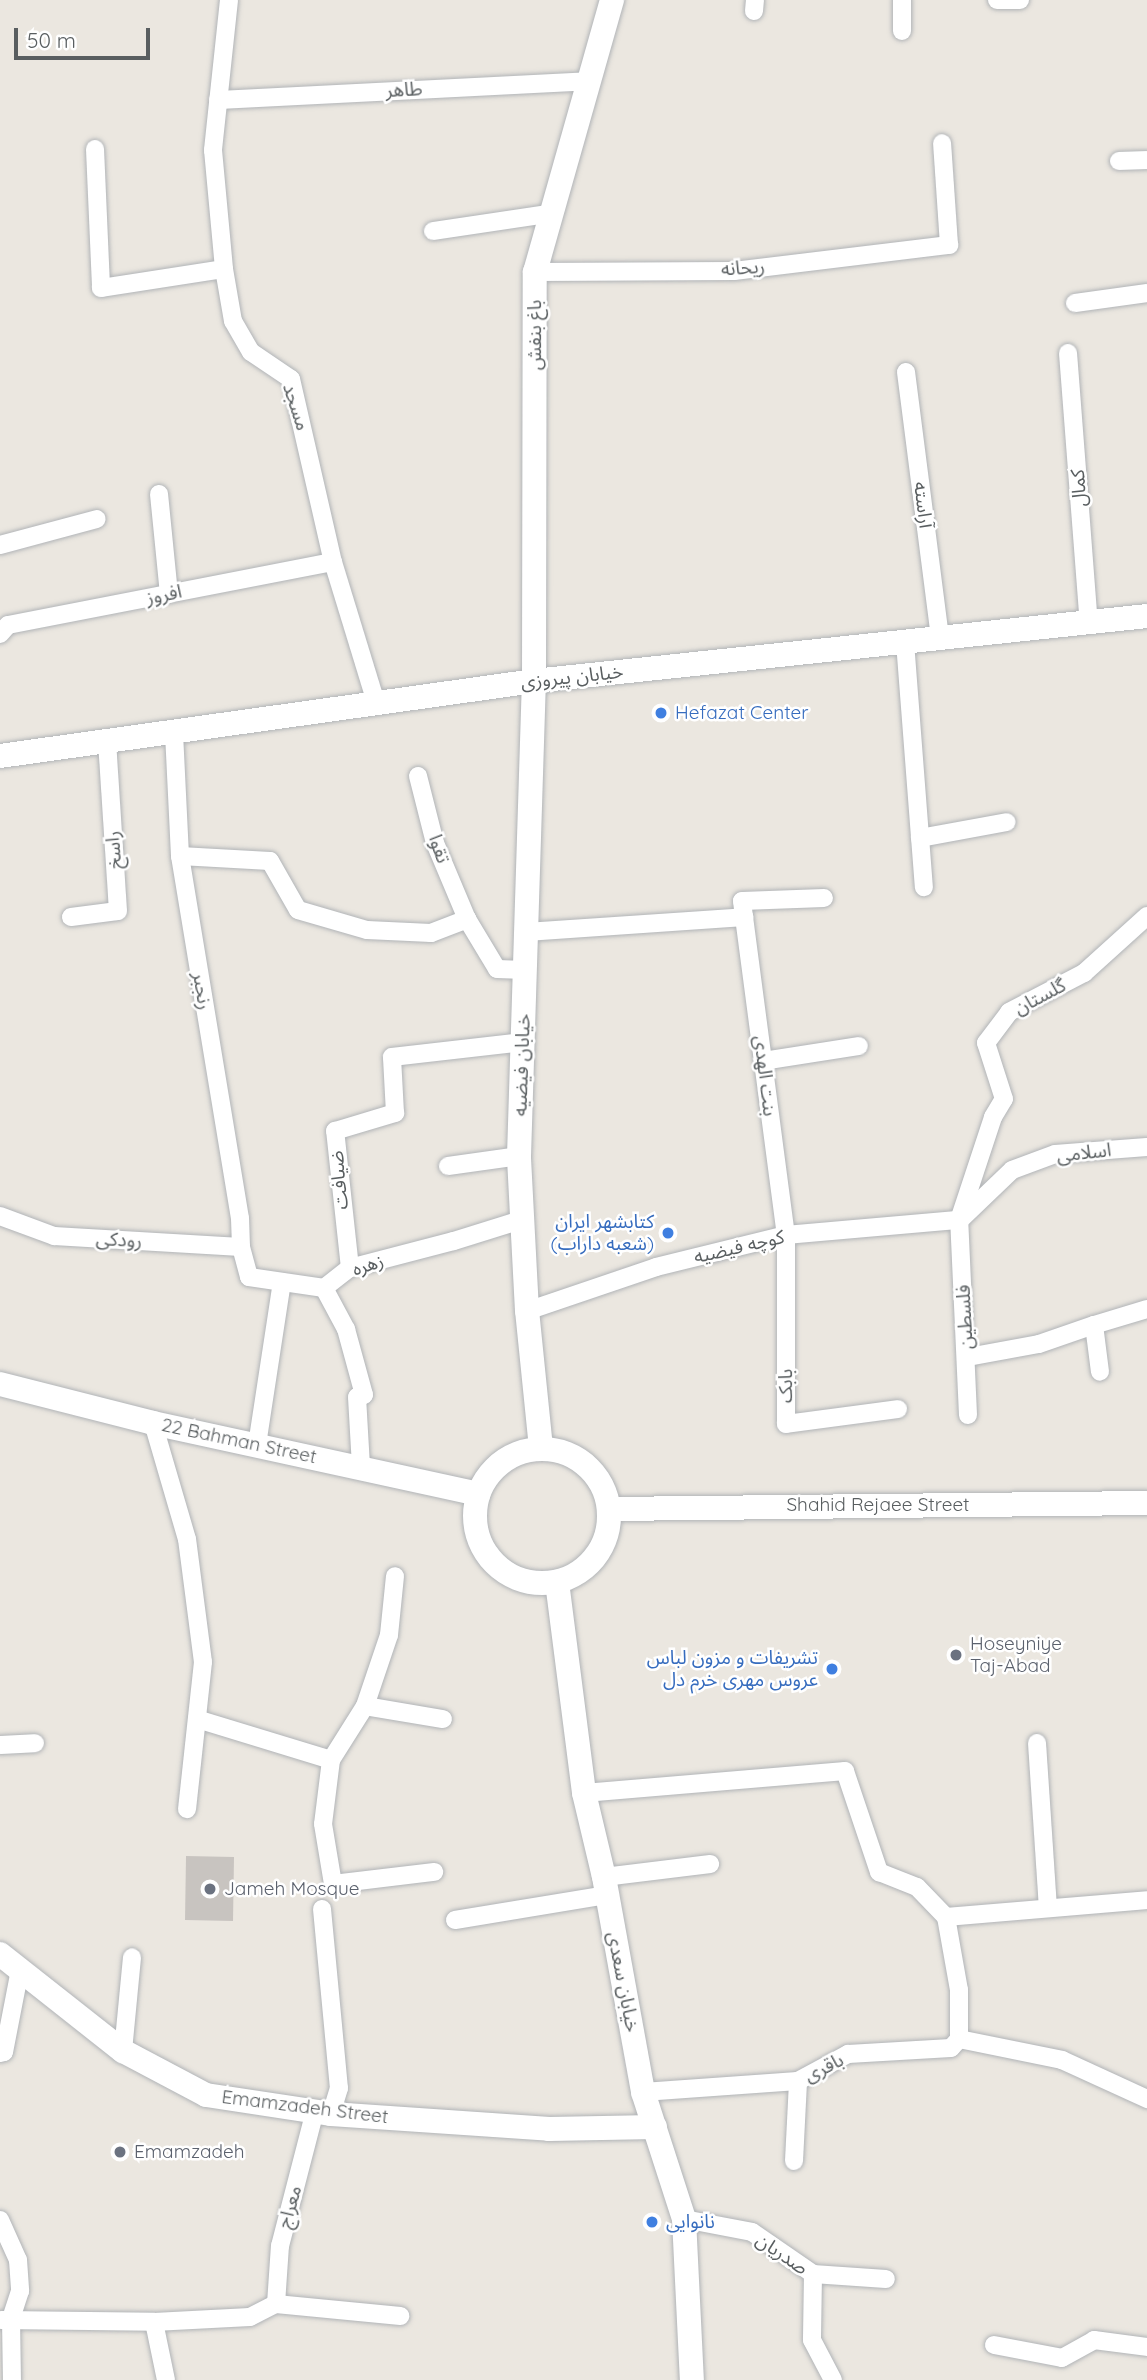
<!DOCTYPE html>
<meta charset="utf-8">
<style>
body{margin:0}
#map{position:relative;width:1147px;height:2380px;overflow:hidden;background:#ebe7e0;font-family:Quicksand,"Noto Sans Arabic",sans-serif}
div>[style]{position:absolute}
.building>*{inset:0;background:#c8c4c0}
.roads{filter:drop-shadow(0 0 2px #b1b4b7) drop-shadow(0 0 2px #b1b4b7)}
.street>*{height:18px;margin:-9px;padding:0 9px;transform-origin:9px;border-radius:9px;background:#fff}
.secondary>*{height:24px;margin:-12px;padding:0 12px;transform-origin:12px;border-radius:12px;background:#fff}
.secondary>.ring{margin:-12px;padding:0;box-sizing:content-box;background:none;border:24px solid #fff;border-radius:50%}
.dots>*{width:19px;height:19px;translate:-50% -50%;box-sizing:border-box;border:4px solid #fff;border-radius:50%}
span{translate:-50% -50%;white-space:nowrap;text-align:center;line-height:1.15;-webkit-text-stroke:5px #fff;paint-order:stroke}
.street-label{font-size:19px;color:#595e60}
.shop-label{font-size:19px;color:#366cbe}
.left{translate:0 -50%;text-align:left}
.right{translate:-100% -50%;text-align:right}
.worship-label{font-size:19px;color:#5b616d}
.scale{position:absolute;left:14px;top:28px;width:136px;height:32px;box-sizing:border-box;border:4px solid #595e60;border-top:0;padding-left:9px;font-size:21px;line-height:24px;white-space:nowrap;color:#595e60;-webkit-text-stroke:5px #fff;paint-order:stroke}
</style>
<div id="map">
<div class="building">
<i style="clip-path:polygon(186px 1856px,234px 1857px,233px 1921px,185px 1920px)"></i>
</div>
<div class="roads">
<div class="street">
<i style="left:229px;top:0;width:151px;rotate:96.1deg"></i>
<i style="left:213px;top:150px;width:120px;rotate:84.7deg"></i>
<i style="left:224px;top:269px;width:53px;rotate:80.2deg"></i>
<i style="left:233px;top:321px;width:36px;rotate:60deg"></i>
<i style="left:251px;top:352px;width:48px;rotate:34deg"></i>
<i style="left:291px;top:379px;width:188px;rotate:77.1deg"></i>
<i style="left:333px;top:562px;width:147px;rotate:73deg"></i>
<i style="left:997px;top:0;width:23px"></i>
<i style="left:754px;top:11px;width:11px;rotate:-85deg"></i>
<i style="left:902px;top:31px;width:31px;rotate:-90deg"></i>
<i style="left:218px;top:100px;width:371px;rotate:-2.9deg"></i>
<i style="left:95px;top:149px;width:139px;rotate:87.5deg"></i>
<i style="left:101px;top:288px;width:124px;rotate:-8.8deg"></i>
<i style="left:1119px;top:161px;width:28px;rotate:-2deg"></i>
<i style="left:433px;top:231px;width:121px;rotate:-8.5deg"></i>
<i style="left:535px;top:272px;width:199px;rotate:-0.3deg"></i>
<i style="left:734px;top:271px;width:217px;rotate:-6.9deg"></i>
<i style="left:949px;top:245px;width:102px;rotate:-93.9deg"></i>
<i style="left:1075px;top:303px;width:73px;rotate:-7.9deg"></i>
<i style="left:1068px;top:353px;width:271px;rotate:85.6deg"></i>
<i style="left:906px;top:372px;width:269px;rotate:82.7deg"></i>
<i style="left:159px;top:494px;width:100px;rotate:84.3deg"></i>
<i style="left:0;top:545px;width:100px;rotate:-15deg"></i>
<i style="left:0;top:634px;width:12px;rotate:-48deg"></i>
<i style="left:8px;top:625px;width:331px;rotate:-11deg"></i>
<i style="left:905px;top:642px;width:246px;rotate:85.6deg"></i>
<i style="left:174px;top:733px;width:123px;rotate:87.2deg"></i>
<i style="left:180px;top:856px;width:367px;rotate:80.6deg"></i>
<i style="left:240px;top:1218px;width:29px;rotate:88deg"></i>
<i style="left:241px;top:1247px;width:31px;rotate:75deg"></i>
<i style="left:249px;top:1277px;width:76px;rotate:8.3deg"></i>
<i style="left:418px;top:776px;width:69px;rotate:75.8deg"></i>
<i style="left:435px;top:843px;width:82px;rotate:67.2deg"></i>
<i style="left:467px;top:919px;width:58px;rotate:59deg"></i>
<i style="left:497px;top:969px;width:28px;rotate:2deg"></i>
<i style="left:920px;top:838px;width:88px;rotate:-10.4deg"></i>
<i style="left:180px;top:856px;width:90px;rotate:3.2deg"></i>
<i style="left:270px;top:861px;width:56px;rotate:60.3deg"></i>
<i style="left:298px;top:910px;width:72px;rotate:16.2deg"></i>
<i style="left:367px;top:930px;width:64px;rotate:2.7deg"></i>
<i style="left:431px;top:933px;width:39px;rotate:-21deg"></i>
<i style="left:71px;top:917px;width:47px;rotate:-7.3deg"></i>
<i style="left:118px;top:911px;width:170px;rotate:-93.7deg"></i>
<i style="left:744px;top:917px;width:321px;rotate:82.5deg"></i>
<i style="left:786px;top:1235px;width:189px;rotate:90deg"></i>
<i style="left:786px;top:1424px;width:113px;rotate:-7.6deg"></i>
<i style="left:526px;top:932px;width:219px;rotate:-3.9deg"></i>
<i style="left:744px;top:917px;width:16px;rotate:-97deg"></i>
<i style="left:742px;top:901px;width:82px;rotate:-2.1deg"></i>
<i style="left:763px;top:1061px;width:97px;rotate:-8.9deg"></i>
<i style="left:448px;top:1166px;width:72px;rotate:-8deg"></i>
<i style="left:0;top:1216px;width:58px;rotate:20.3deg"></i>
<i style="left:54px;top:1236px;width:187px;rotate:3.4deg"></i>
<i style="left:962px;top:1218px;width:69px;rotate:-43.8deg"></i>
<i style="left:1012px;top:1170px;width:46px;rotate:-20.4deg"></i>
<i style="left:1055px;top:1154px;width:92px;rotate:-4.4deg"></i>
<i style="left:350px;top:1268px;width:138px;rotate:-96.2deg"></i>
<i style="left:335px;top:1131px;width:63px;rotate:-16.7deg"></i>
<i style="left:395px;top:1113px;width:56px;rotate:-93.1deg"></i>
<i style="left:392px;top:1057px;width:132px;rotate:-6.5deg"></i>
<i style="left:324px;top:1288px;width:33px;rotate:-38deg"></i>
<i style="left:350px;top:1268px;width:107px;rotate:-14.6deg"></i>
<i style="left:454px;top:1241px;width:70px;rotate:-17.4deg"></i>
<i style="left:324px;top:1288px;width:47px;rotate:61.8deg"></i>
<i style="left:346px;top:1329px;width:68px;rotate:74.7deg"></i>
<i style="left:364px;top:1395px;width:7px;rotate:164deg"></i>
<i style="left:357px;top:1397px;width:70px;rotate:86.7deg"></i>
<i style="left:527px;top:1311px;width:136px;rotate:-18.8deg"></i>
<i style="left:656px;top:1267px;width:134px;rotate:-13.8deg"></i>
<i style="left:786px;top:1235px;width:174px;rotate:-5deg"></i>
<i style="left:1094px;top:1325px;width:55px;rotate:-16.8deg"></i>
<i style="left:968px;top:1357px;width:72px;rotate:-10.4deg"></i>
<i style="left:1039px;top:1344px;width:58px;rotate:-19.1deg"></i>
<i style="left:1094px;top:1325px;width:47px;rotate:82.7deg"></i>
<i style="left:968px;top:1415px;width:195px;rotate:-92.6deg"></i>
<i style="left:959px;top:1220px;width:108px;rotate:-71.7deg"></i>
<i style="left:993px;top:1117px;width:21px;rotate:-59deg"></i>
<i style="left:1004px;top:1099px;width:59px;rotate:-107.8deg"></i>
<i style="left:986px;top:1043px;width:39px;rotate:-53deg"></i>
<i style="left:1009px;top:1012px;width:85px;rotate:-27.5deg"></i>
<i style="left:1084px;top:973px;width:85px;rotate:-42.1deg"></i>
<i style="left:153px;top:1423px;width:121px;rotate:73.7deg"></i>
<i style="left:187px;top:1539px;width:124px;rotate:82.6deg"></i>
<i style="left:203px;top:1662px;width:148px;rotate:96.2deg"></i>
<i style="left:257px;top:1445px;width:165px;rotate:-81.3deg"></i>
<i style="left:365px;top:1706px;width:79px;rotate:9.5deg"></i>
<i style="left:197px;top:1719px;width:140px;rotate:17deg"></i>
<i style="left:331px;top:1760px;width:64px;rotate:-57.8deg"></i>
<i style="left:365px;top:1706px;width:75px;rotate:-71.3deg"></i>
<i style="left:389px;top:1635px;width:59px;rotate:-84.2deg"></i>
<i style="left:1037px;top:1743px;width:164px;rotate:86.2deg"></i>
<i style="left:0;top:1745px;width:35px;rotate:-3deg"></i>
<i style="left:331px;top:1760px;width:64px;rotate:97.1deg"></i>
<i style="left:323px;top:1824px;width:61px;rotate:80.5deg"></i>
<i style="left:333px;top:1884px;width:102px;rotate:-6.8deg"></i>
<i style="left:584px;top:1793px;width:262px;rotate:-4.8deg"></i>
<i style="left:845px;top:1771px;width:107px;rotate:71.4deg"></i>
<i style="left:879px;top:1872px;width:41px;rotate:21.5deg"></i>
<i style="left:917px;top:1887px;width:42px;rotate:46deg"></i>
<i style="left:604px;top:1877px;width:107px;rotate:-7deg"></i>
<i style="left:322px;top:1909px;width:180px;rotate:84.6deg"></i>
<i style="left:339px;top:2088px;width:27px;rotate:107deg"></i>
<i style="left:946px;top:1917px;width:202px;rotate:-4.8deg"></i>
<i style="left:455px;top:1920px;width:153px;rotate:-9.4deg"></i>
<i style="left:959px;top:2039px;width:105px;rotate:11.5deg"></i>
<i style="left:1062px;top:2060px;width:94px;rotate:24.6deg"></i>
<i style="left:123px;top:2051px;width:94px;rotate:-84.5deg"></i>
<i style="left:0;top:2053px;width:4px;rotate:-14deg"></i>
<i style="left:4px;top:2052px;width:84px;rotate:-79deg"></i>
<i style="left:643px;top:2092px;width:155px;rotate:-4.1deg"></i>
<i style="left:798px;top:2081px;width:57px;rotate:-28.4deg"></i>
<i style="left:848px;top:2054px;width:103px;rotate:-3.3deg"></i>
<i style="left:951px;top:2048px;width:12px;rotate:-48deg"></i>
<i style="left:959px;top:2039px;width:49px;rotate:-90deg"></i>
<i style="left:959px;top:1990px;width:74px;rotate:-100.1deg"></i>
<i style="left:794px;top:2161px;width:80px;rotate:-87.1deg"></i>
<i style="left:684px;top:2219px;width:69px;rotate:10.8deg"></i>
<i style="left:752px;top:2232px;width:74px;rotate:34.5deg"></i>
<i style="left:813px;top:2274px;width:66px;rotate:90.9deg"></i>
<i style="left:812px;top:2340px;width:45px;rotate:62.3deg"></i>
<i style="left:0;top:2220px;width:44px;rotate:65.8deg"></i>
<i style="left:18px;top:2260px;width:31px;rotate:86deg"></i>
<i style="left:20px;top:2291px;width:29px;rotate:108deg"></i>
<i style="left:11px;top:2319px;width:61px;rotate:89.1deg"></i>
<i style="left:813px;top:2274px;width:73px;rotate:3.9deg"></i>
<i style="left:276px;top:2304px;width:58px;rotate:-86.1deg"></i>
<i style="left:280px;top:2246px;width:139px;rotate:-75.5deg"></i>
<i style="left:1px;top:2320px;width:153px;rotate:0.7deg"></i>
<i style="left:994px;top:2345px;width:69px;rotate:10.8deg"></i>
<i style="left:1062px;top:2358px;width:37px;rotate:-29deg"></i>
<i style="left:1094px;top:2340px;width:53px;rotate:7.5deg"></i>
<i style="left:166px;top:2380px;width:59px;rotate:-101.7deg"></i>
<i style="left:154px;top:2322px;width:96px;rotate:-3deg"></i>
<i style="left:250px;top:2317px;width:29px;rotate:-27deg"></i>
<i style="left:276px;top:2304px;width:125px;rotate:5.5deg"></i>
</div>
<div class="secondary">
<i style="left:0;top:756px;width:539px;rotate:-7.99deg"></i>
<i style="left:534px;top:681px;width:616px;rotate:-6.05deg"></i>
<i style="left:0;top:1384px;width:158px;rotate:14.3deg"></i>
<i style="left:153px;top:1423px;width:333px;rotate:12.3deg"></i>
<i style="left:541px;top:1448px;width:138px;rotate:-95.8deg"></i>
<i style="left:527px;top:1311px;width:155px;rotate:-93deg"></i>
<i style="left:519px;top:1156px;width:475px;rotate:-88.2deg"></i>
<i style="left:534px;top:681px;width:409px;rotate:-89.9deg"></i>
<i style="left:535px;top:272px;width:283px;rotate:-74.2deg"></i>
<i class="ring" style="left:475px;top:1449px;width:110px;height:110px"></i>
<i style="left:610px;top:1509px;width:537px;rotate:-0.64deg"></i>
<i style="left:557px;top:1582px;width:213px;rotate:82.7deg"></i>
<i style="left:584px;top:1793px;width:86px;rotate:76.6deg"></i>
<i style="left:604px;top:1877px;width:219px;rotate:79.7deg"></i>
<i style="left:643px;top:2092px;width:133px;rotate:72.1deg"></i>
<i style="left:684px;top:2219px;width:161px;rotate:87.2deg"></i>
<i style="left:0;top:1954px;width:157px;rotate:38.3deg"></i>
<i style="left:123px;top:2051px;width:94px;rotate:27.9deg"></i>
<i style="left:206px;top:2095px;width:126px;rotate:8.6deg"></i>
<i style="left:331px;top:2114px;width:219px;rotate:3.9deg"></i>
<i style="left:549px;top:2129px;width:106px;rotate:-1.1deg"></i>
</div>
</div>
<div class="dots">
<i style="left:661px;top:713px;background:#3f7fe0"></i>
<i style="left:668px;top:1233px;background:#3f7fe0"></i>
<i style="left:956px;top:1655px;background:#6b7280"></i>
<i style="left:832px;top:1669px;background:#3f7fe0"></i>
<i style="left:210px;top:1889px;background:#6b7280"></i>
<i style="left:120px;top:2152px;background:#6b7280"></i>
<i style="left:652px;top:2222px;background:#3f7fe0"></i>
</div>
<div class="street-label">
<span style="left:404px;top:90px;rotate:-3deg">طاهر</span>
<span style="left:743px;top:268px;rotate:-4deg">ریحانه</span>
<span style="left:535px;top:335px;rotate:-90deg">باغ بنفش</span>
<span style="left:296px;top:407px;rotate:72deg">مسجد</span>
<span style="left:1079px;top:488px;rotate:-94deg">کمال</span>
<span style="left:923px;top:505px;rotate:83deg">آراسته</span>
<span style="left:164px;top:595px;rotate:-11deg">افروز</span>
<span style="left:572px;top:677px;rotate:-6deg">خیابان پیروزی</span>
<span style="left:439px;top:849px;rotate:70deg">تقوا</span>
<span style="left:114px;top:850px;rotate:-94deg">راسخ</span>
<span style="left:202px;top:991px;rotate:81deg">رنجبر</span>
<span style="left:1040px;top:997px;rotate:-28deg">گلستان</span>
<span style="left:522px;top:1065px;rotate:-88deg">خیابان فیضیه</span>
<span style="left:765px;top:1076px;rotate:83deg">بنت الهدی</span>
<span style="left:1084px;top:1153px;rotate:-6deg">اسلامی</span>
<span style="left:339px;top:1180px;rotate:-95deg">ضیافت</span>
<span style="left:119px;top:1240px;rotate:3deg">رودکی</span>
<span style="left:739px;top:1247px;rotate:-13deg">کوچه فیضیه</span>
<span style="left:368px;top:1265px;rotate:-18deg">زهره</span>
<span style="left:965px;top:1317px;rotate:-93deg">فلسطین</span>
<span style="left:786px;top:1386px;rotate:-90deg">بابک</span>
<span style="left:239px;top:1441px;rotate:12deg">22 Bahman Street</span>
<span style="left:878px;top:1505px">Shahid Rejaee Street</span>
<span style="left:623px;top:1982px;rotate:79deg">خیابان سعدی</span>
<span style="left:824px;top:2068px;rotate:-27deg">باقری</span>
<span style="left:305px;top:2107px;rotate:7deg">Emamzadeh Street</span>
<span style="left:290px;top:2207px;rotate:-75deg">معراج</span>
<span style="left:782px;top:2254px;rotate:34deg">صدریان</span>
</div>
<div class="shop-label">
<span class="left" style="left:675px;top:713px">Hefazat Center</span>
<span class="right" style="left:654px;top:1233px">کتابشهر ایران<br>(شعبه داراب)</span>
<span class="right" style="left:818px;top:1669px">تشریفات و مزون لباس<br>عروس مهری خرم دل</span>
<span class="left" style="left:666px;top:2222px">نانوایی</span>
</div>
<div class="worship-label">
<span class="left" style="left:970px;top:1655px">Hoseyniye<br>Taj-Abad</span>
<span class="left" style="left:224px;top:1889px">Jameh Mosque</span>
<span class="left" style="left:134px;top:2152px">Emamzadeh</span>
</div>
<div class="scale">50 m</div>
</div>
